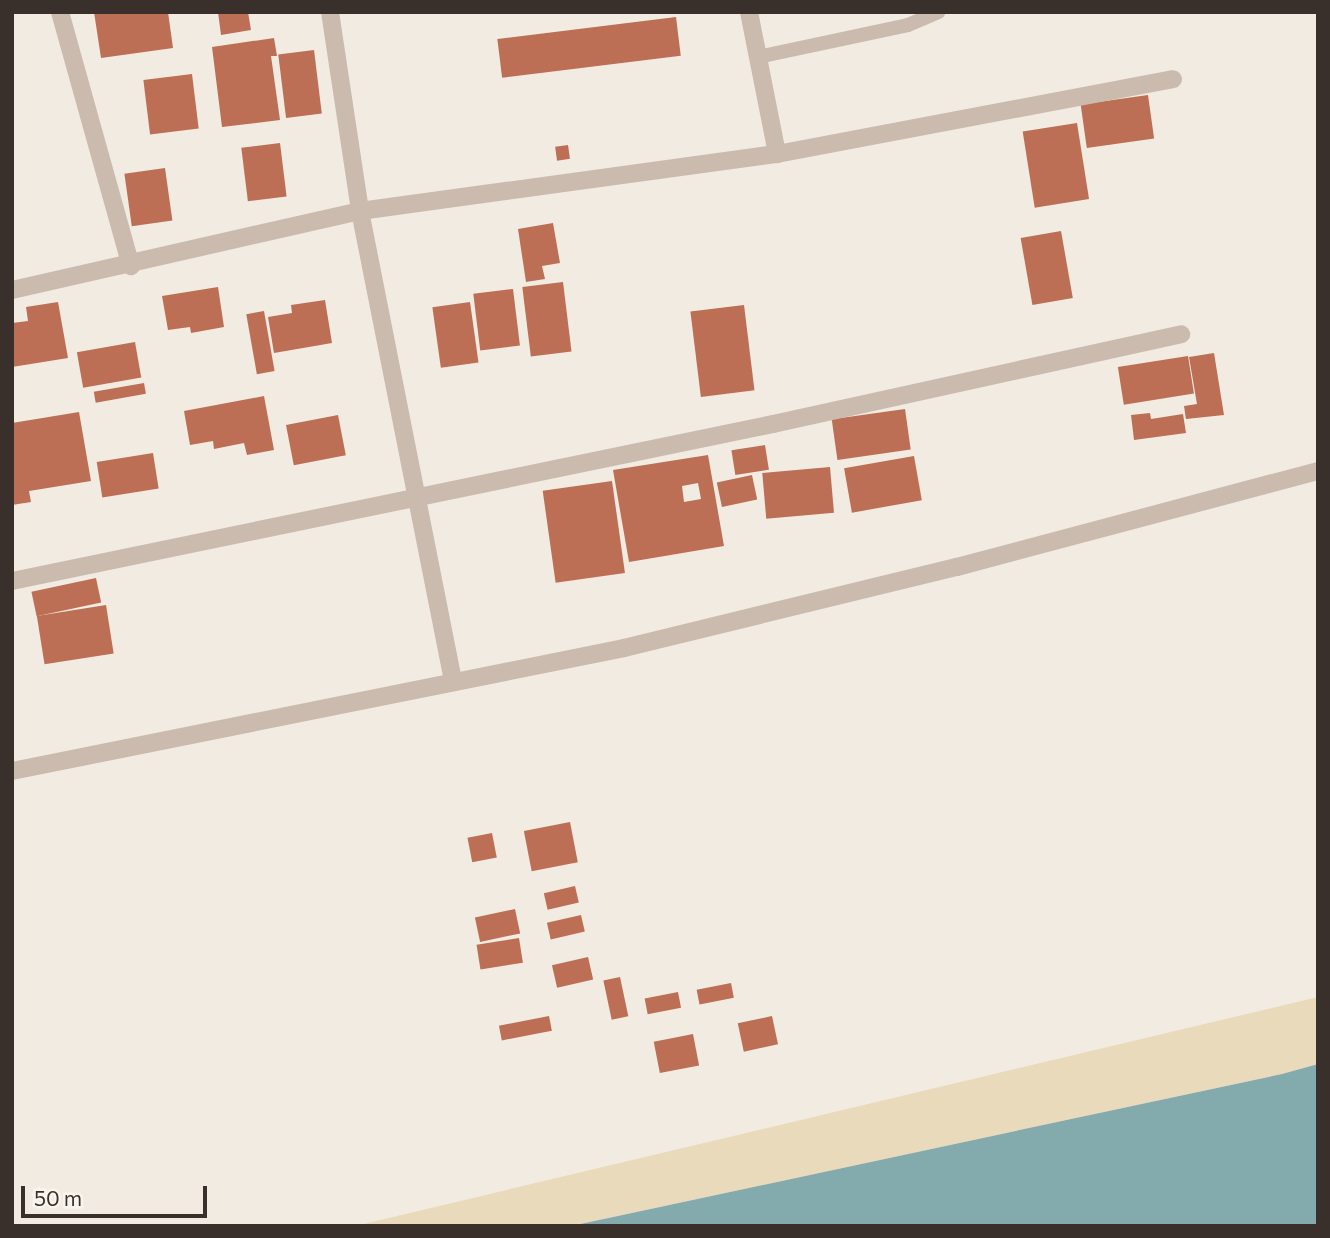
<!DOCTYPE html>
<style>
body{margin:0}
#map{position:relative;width:1330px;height:1238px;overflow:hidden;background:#f2ebe2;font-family:Commissioner,sans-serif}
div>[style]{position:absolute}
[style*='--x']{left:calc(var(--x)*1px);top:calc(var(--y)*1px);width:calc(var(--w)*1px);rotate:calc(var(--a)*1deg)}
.sand>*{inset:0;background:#eadabc}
.water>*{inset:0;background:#83abad}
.building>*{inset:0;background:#bc6f55;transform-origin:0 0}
.service>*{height:14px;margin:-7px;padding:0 7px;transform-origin:7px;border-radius:7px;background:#cabbae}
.minor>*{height:18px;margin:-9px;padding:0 9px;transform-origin:9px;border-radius:9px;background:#cabbae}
span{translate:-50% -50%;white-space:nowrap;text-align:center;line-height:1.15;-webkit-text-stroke:6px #faf4ee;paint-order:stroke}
.frame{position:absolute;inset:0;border:14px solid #39302c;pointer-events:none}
.scale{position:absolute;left:21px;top:1186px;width:186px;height:32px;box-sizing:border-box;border:4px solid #39302c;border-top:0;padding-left:9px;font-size:21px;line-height:24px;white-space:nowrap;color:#39302c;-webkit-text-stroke:5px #faf4ee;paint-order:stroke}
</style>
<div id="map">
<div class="sand">
<div style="clip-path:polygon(1318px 997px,1318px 1064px,1282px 1074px,571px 1226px,355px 1226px)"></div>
</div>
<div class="water">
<div style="clip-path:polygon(1318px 1064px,1318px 1226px,571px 1226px,1282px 1074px)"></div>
</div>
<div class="building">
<div style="clip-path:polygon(94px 12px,168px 12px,173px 48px,101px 58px)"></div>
<div style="clip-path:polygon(218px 12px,248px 12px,251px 30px,221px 35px)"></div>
<div style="left:676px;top:17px;width:39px;height:180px;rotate:83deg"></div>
<div style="clip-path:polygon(274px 38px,277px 56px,271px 56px,280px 120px,222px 127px,212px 47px)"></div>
<div style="left:314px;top:50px;width:64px;height:36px;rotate:83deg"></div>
<div style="left:192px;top:74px;width:55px;height:49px;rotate:83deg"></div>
<div style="left:1148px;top:95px;width:44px;height:68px;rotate:82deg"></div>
<div style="left:1077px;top:123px;width:77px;height:55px;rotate:81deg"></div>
<div style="left:280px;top:143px;width:54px;height:39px;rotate:83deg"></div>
<div style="left:568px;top:145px;width:14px;height:13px;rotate:82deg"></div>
<div style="left:165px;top:168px;width:53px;height:41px;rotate:82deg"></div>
<div style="clip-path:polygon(553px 223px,560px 263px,542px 266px,545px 279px,526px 282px,518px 229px)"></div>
<div style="left:1061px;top:231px;width:68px;height:41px;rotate:80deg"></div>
<div style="left:563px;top:282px;width:70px;height:41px;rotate:83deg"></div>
<div style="clip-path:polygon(218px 287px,224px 327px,191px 333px,190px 327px,168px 330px,162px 296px)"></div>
<div style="left:513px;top:289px;width:57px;height:40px;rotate:83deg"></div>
<div style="clip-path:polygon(325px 300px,332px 343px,274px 353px,268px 317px,292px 313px,291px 305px)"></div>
<div style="clip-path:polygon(58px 302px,68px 358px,12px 367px,12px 323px,28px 321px,26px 307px)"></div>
<div style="left:470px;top:302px;width:61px;height:38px;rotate:82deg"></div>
<div style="left:744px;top:305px;width:86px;height:54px;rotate:83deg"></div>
<div style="left:264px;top:311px;width:61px;height:18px;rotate:80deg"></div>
<div style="left:135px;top:342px;width:36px;height:59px;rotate:80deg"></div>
<div style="clip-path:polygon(1214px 353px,1224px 415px,1186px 419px,1184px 406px,1197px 404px,1189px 357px)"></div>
<div style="left:1188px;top:356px;width:38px;height:71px;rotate:81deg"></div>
<div style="left:144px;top:383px;width:11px;height:51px;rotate:80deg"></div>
<div style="clip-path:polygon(264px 396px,274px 450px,247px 455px,244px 443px,214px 449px,213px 441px,190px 445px,184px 411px)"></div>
<div style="left:905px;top:409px;width:41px;height:74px;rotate:82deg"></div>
<div style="clip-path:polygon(79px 412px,91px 481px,29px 491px,31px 502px,12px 505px,12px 423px)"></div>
<div style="clip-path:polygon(1150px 413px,1151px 419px,1183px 414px,1186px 433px,1134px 440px,1131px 415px)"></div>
<div style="left:338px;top:415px;width:41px;height:53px;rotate:79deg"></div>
<div style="left:765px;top:445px;width:25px;height:34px;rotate:81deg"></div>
<div style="left:153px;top:453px;width:36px;height:57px;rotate:81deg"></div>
<div style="clip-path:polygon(evenodd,708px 455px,724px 546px,629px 562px,613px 470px,708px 455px,698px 483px,701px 499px,684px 502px,682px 486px,698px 483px)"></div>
<div style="left:914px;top:456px;width:45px;height:71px;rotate:80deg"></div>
<div style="left:830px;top:467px;width:46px;height:68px;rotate:85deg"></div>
<div style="left:752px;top:475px;width:25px;height:36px;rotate:78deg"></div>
<div style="left:612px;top:481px;width:93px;height:70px;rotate:82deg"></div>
<div style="left:96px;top:578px;width:25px;height:66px;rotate:78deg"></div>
<div style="left:106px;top:605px;width:49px;height:70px;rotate:81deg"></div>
<div style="left:570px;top:822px;width:41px;height:47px;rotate:79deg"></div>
<div style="left:492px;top:833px;width:25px;height:25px;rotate:79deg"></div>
<div style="left:575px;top:886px;width:17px;height:32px;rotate:77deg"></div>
<div style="left:515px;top:909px;width:25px;height:41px;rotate:78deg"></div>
<div style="left:581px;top:915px;width:17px;height:35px;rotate:77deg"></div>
<div style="left:519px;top:938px;width:25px;height:43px;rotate:81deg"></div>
<div style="left:588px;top:957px;width:23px;height:37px;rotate:77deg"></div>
<div style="left:620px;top:977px;width:40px;height:17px;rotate:78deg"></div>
<div style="left:731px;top:983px;width:15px;height:35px;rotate:79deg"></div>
<div style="left:678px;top:992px;width:16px;height:34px;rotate:79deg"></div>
<div style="left:549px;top:1016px;width:15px;height:51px;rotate:79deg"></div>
<div style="left:772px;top:1016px;width:29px;height:35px;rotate:78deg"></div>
<div style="left:693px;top:1034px;width:32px;height:40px;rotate:79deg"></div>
</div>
<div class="service">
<div style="--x:758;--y:57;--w:153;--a:-12"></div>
<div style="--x:908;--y:25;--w:33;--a:-23"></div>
</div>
<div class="minor">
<div style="--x:60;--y:12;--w:264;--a:74.4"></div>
<div style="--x:330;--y:12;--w:201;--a:81.4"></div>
<div style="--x:360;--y:211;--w:480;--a:78.8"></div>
<div style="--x:749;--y:12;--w:145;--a:78.8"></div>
<div style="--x:12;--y:290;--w:357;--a:-12.8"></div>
<div style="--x:360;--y:211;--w:421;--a:-7.8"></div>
<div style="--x:777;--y:154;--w:403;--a:-10.7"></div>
<div style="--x:12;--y:581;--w:777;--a:-11.66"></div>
<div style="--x:773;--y:424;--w:418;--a:-12.4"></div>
<div style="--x:12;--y:771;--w:624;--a:-11.36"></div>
<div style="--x:624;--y:648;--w:343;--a:-13.7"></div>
<div style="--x:957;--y:567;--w:374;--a:-14.9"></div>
</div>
<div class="frame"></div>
<div class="scale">50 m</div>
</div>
